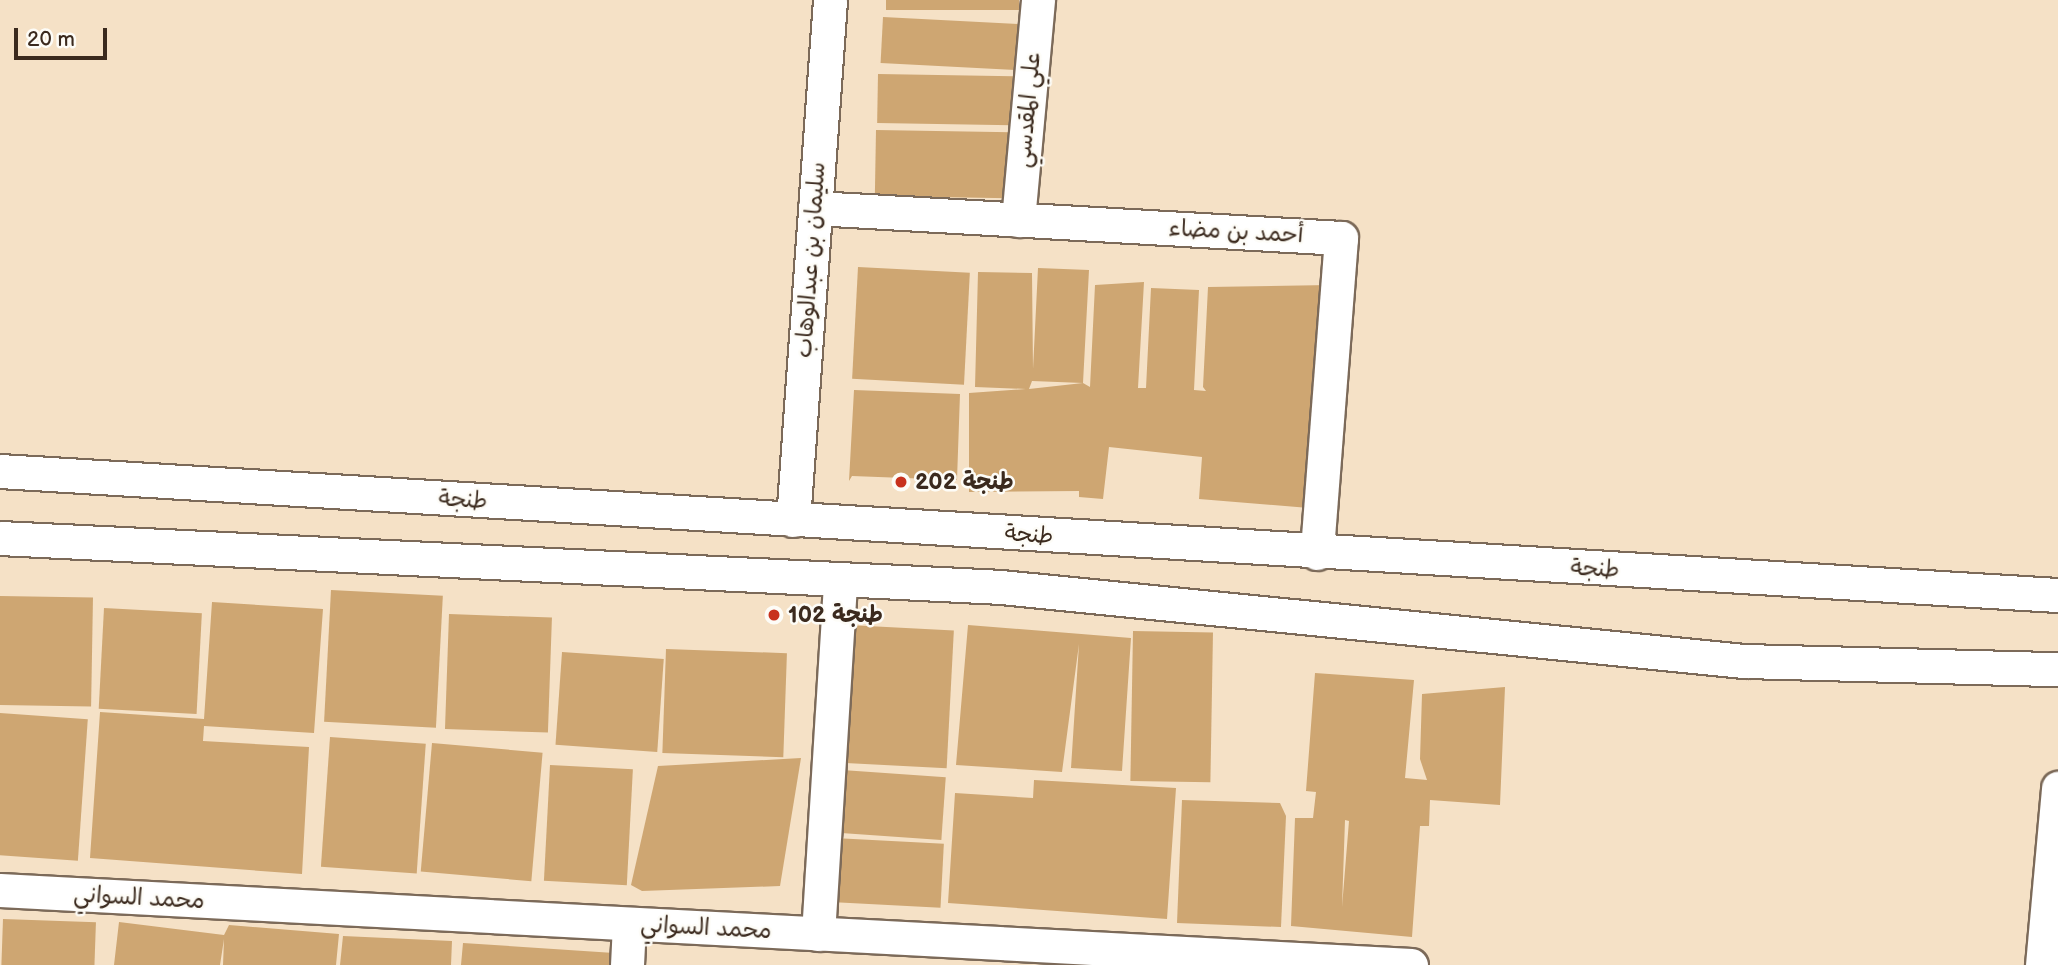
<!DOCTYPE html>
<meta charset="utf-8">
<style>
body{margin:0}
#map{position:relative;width:2058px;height:965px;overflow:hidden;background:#f5e1c6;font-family:"Balsamiq Sans","Playpen Sans Arabic",sans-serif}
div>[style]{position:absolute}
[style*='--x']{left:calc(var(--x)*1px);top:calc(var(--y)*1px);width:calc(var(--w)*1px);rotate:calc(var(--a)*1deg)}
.building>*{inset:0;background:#cea672;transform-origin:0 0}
.roads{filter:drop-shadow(2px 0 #7c6a59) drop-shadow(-2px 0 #7c6a59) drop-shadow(0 2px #7c6a59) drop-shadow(0 -2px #7c6a59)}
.minor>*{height:33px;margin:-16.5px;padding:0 16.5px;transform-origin:16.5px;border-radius:16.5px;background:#fff}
.dots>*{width:19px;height:19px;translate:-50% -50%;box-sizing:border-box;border:4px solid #fdfcf7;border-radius:50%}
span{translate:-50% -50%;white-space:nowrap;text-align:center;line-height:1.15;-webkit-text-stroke:5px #fdfcf7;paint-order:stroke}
.street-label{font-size:23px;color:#3b2a1e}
.poi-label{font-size:23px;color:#3b2a1e;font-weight:700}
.left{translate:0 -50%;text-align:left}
.scale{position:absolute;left:14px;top:28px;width:93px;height:32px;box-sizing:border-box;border:4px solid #3b2a1e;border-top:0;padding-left:9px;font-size:21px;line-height:24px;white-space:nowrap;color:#3b2a1e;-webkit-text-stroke:5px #fdfcf7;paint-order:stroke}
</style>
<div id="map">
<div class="building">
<div style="left:886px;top:0;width:133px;height:10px"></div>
<div style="left:883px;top:17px;width:135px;height:46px;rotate:3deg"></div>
<div style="left:878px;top:74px;width:135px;height:49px;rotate:1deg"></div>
<div style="left:876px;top:130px;width:135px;height:66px;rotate:1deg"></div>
<div style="left:858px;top:267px;width:112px;height:112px;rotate:3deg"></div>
<div style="clip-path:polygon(evenodd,1038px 268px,1089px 270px,1083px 383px,1090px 387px,1095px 285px,1144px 282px,1138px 388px,1146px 388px,1151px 288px,1199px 290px,1194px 390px,1206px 391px,1203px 387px,1208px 287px,1330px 285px,1309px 508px,1199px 499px,1202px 457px,1109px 447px,1103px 499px,1079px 497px,1079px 491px,969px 492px,969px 393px,1026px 389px,975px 387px,978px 272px,1032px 273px,1033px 369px,1038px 268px,1032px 381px,1083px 383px,1029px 389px,1032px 381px)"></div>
<div style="clip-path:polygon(854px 390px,960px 394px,957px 480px,852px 476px,849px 481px)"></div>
<div style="left:331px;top:590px;width:112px;height:132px;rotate:3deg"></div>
<div style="left:0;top:596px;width:93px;height:109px;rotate:1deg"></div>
<div style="clip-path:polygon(212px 602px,323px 609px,314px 733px,204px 726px,203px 741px,309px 747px,302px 874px,90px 858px,100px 712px,204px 719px)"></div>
<div style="left:104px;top:608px;width:98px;height:101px;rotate:3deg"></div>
<div style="left:449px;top:614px;width:103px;height:115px;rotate:2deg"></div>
<div style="left:848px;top:625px;width:106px;height:138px;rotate:3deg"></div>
<div style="clip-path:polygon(968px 625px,1131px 638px,1122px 771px,1071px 768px,1079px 644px,1062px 772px,956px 765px)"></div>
<div style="left:1133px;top:631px;width:80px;height:150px;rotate:1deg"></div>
<div style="left:666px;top:649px;width:121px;height:104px;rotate:2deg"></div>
<div style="left:562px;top:652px;width:102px;height:93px;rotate:4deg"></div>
<div style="clip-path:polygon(evenodd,1315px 673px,1414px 680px,1405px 778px,1427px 780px,1420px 759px,1422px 694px,1505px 687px,1500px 805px,1430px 800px,1429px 826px,1420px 826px,1412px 937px,1291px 926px,1295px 818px,1313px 818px,1316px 792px,1306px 791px,1315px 673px,1345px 820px,1349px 821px,1342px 907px,1345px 820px)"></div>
<div style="left:0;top:713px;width:88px;height:142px;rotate:4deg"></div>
<div style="left:330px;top:737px;width:96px;height:130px;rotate:4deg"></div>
<div style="left:432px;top:743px;width:111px;height:129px;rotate:5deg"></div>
<div style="clip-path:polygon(801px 758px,780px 886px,642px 891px,631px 885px,658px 766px)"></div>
<div style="left:550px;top:765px;width:83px;height:116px;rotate:3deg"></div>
<div style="left:842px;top:770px;width:104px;height:63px;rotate:4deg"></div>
<div style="clip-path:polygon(1034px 780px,1176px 788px,1167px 919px,948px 903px,955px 793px,1033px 798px)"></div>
<div style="clip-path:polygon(1182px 800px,1280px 803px,1286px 816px,1281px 927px,1177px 923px)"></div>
<div style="left:834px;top:838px;width:110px;height:64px;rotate:3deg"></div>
<div style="left:3px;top:919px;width:93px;height:46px;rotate:2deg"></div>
<div style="clip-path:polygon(119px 922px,224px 935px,229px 925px,339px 934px,336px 965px,223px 965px,224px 939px,220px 965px,114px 965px)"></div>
<div style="clip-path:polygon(343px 936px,452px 941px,451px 965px,340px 965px)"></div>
<div style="clip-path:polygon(463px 943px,614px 953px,613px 965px,461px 965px)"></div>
</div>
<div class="roads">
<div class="minor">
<div style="--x:815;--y:208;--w:527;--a:3.26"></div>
<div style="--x:1341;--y:238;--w:316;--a:94.4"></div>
<div style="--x:1018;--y:220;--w:221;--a:-84.8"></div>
<div style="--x:0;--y:471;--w:2062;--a:3.45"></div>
<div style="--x:793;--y:520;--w:521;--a:-85.93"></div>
<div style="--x:0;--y:538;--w:1002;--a:2.8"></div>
<div style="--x:1001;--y:587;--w:747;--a:5.69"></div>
<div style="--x:1744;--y:661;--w:314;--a:1.5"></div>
<div style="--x:0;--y:890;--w:1413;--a:3.04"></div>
<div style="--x:818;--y:934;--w:355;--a:-86.4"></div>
<div style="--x:627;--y:965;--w:41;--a:-87.2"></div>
<div style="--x:2042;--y:965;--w:178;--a:-84.8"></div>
</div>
</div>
<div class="dots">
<div style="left:901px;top:482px;background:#c8321e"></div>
<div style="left:774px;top:615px;background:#c8321e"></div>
</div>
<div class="street-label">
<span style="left:1028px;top:110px;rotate:-85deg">علي المقدسي</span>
<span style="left:1236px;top:232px;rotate:3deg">أحمد بن مضاء</span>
<span style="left:811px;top:260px;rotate:-86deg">سليمان بن عبدالوهاب</span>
<span style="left:463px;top:500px;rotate:4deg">طنجة</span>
<span style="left:1029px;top:535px;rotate:4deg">طنجة</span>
<span style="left:1595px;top:569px;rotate:3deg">طنجة</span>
<span style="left:139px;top:898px;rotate:3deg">محمد السواني</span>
<span style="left:706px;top:928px;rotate:3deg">محمد السواني</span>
</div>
<div class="poi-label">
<span class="left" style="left:915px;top:482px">طنجة 202</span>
<span class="left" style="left:788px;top:615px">طنجة 102</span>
</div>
<div class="scale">20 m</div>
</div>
